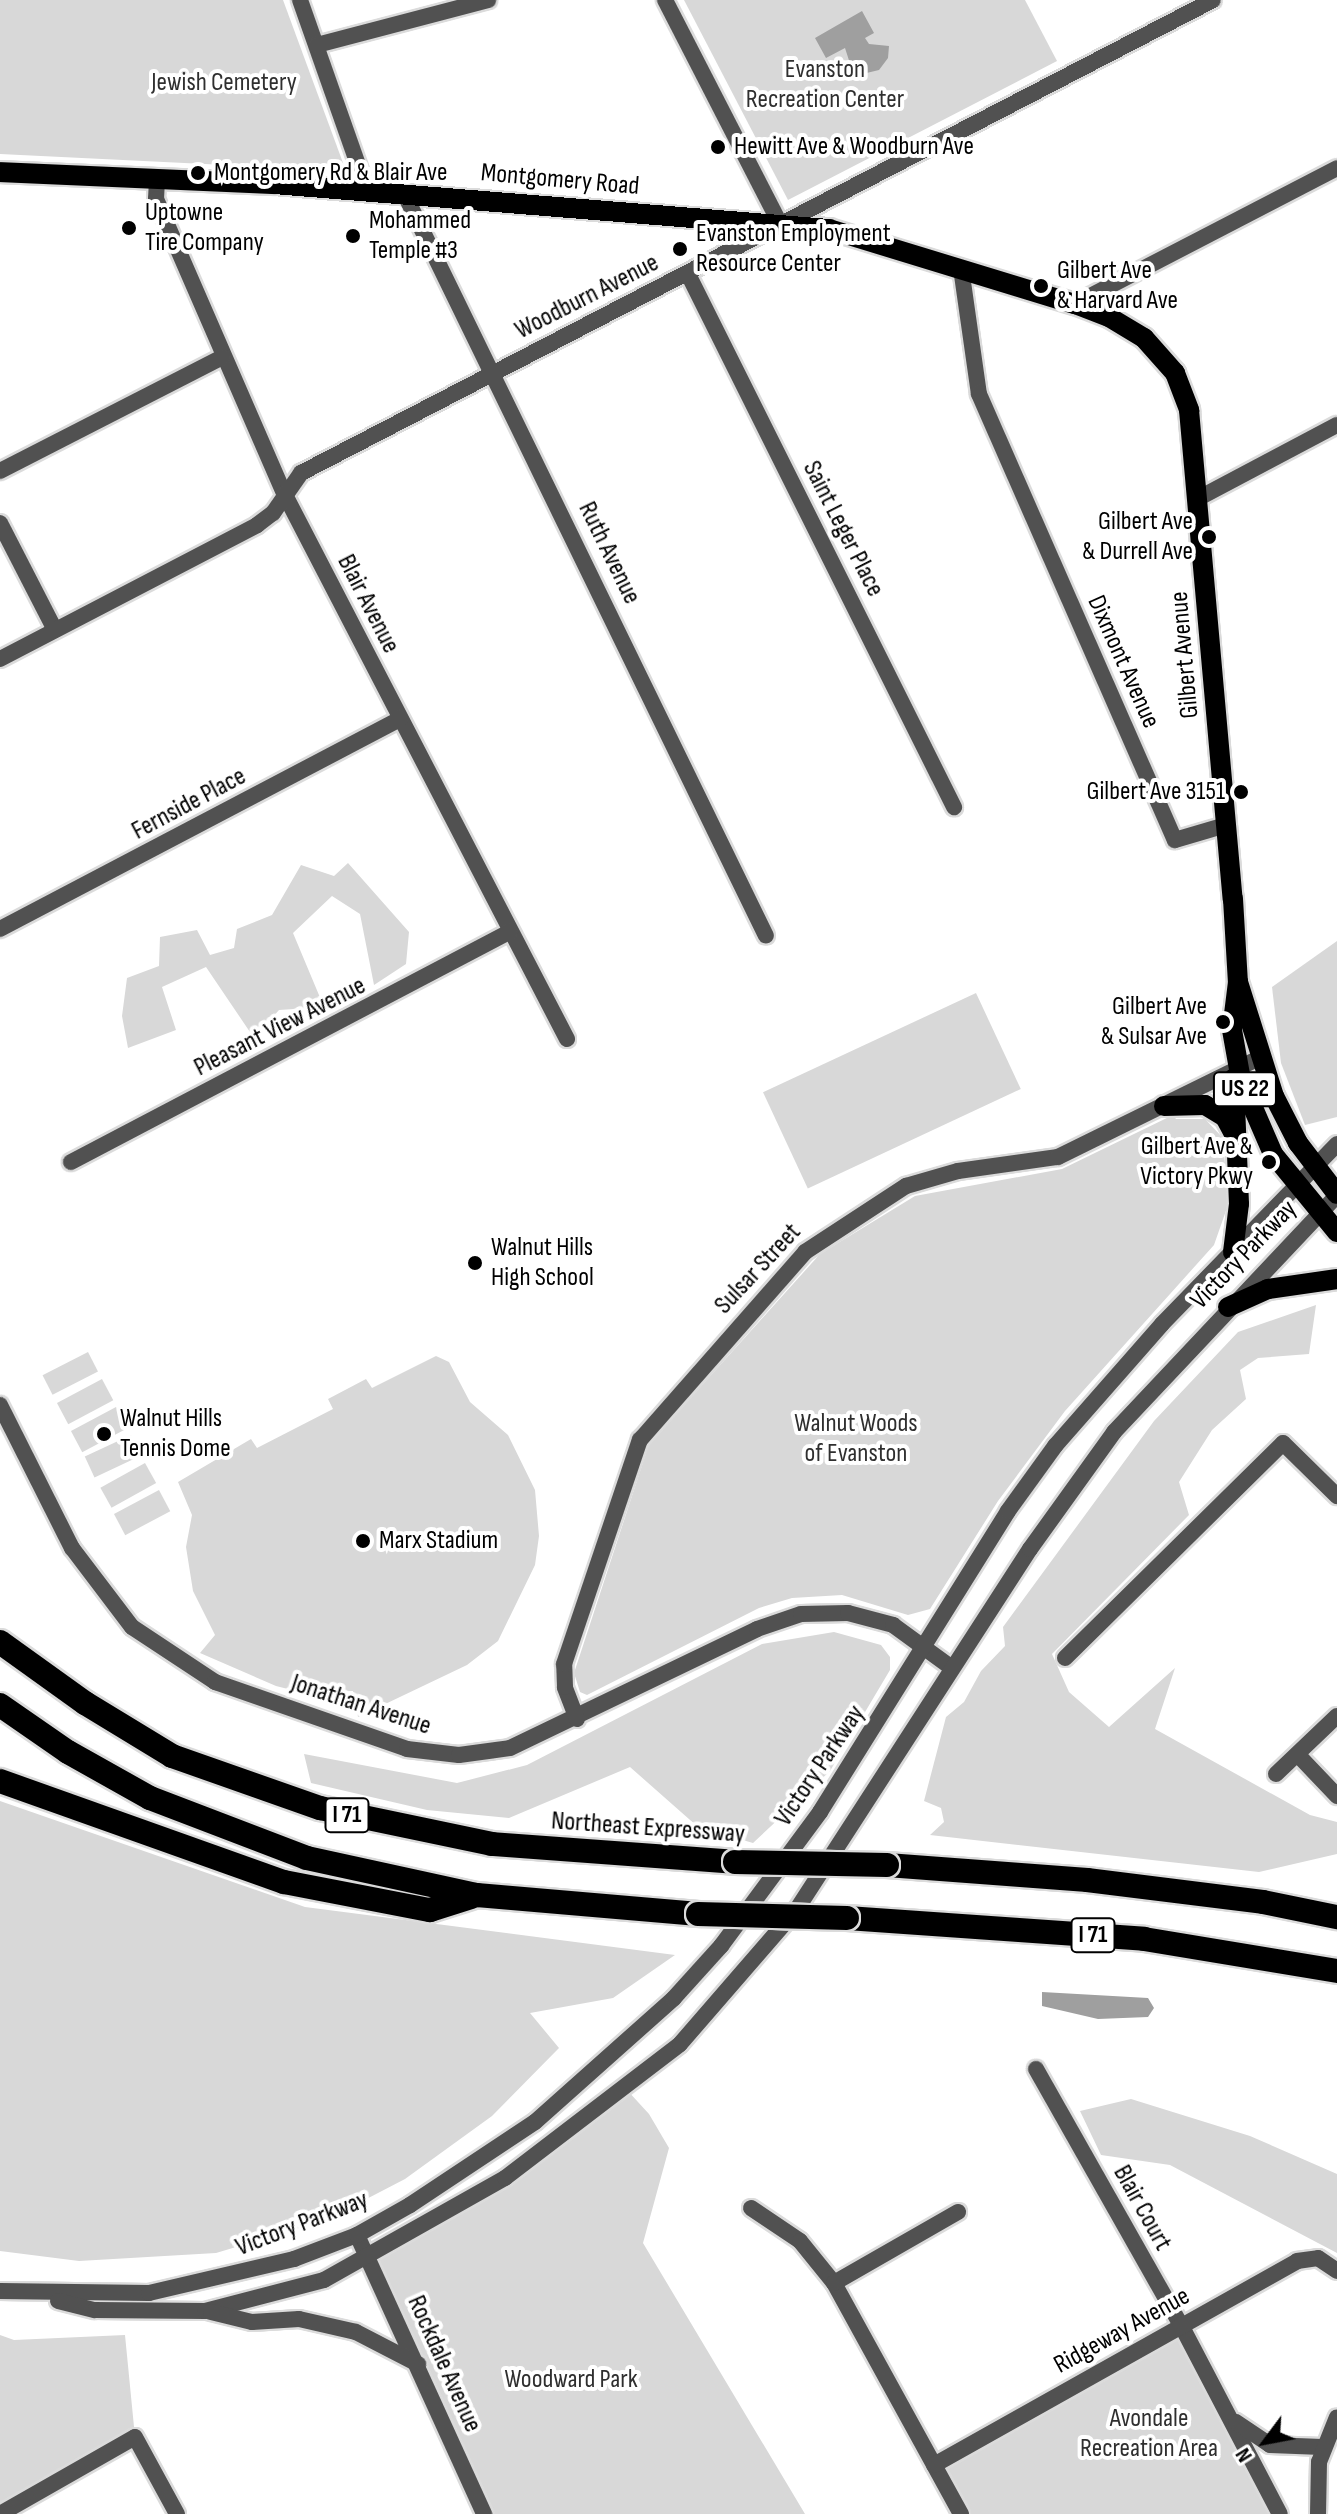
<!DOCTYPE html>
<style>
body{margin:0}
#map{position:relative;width:1337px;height:2514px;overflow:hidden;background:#fff;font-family:"Sofia Sans Condensed",sans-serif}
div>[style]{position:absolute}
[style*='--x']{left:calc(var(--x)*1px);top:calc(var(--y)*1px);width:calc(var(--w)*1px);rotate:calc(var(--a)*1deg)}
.green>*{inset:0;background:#d8d8d8;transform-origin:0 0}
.water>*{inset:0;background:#9f9f9f}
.roads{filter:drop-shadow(2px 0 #dbdbdb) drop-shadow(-2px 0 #dbdbdb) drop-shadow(0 2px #dbdbdb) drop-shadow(0 -2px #dbdbdb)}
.minor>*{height:16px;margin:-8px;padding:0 8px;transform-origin:8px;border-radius:8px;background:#515151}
.tertiary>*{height:16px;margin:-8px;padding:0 8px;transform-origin:8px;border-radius:8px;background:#515151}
.primary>*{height:20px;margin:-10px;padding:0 10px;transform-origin:10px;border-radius:10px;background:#000}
.motorway>*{height:24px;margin:-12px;padding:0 12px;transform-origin:12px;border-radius:12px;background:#000}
.bridges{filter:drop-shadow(2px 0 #dbdbdb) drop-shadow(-2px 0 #dbdbdb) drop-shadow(0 2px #dbdbdb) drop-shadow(0 -2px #dbdbdb)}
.motorway-bridge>*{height:24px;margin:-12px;padding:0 12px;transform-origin:12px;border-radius:12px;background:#000}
.dots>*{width:22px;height:22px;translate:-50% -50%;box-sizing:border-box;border:4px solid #fff;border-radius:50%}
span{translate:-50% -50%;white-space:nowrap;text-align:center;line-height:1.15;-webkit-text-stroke:8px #fff;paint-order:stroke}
.shield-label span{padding:2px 6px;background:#fff;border:2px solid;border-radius:6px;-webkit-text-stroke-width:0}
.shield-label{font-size:24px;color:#000;font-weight:700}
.park-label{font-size:26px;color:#2f2f2f}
.poi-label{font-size:26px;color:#000}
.left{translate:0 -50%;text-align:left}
.right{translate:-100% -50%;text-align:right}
.street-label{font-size:26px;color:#000}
.north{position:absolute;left:1225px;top:2402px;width:80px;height:80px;-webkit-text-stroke:6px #fff;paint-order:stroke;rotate:238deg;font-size:22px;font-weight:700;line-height:32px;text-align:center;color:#000}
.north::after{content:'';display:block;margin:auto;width:28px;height:36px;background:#000;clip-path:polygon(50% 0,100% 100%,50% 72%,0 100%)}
</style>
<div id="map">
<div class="green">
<div style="clip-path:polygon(0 0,283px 0,346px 171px,0 154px)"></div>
<div style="clip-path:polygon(684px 0,1025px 0,1057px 61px,788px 200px)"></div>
<div style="clip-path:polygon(348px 863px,409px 932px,406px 964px,374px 985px,360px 914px,332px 896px,293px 933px,324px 1007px,279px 1010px,254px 1038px,206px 967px,162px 987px,176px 1030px,128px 1048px,122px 1016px,127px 978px,159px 966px,160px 937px,197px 930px,210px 955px,234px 948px,237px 929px,272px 915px,301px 865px,334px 876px)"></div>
<div style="clip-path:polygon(1337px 941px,1337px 1117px,1305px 1125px,1281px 1063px,1272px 987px)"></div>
<div style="left:976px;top:993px;width:106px;height:235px;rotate:65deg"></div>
<div style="clip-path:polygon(1173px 1115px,1176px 1119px,1205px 1119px,1223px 1138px,1228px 1205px,1214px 1245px,1065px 1411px,998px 1501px,930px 1609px,908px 1615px,842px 1595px,792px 1598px,759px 1608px,587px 1695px,580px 1692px,574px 1673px,649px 1444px,820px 1254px,915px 1196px,1062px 1169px)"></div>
<div style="clip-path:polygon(1316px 1305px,1309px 1354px,1258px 1358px,1240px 1370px,1246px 1399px,1212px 1430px,1179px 1482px,1189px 1515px,1052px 1654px,1069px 1692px,1109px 1727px,1175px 1668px,1155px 1729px,1310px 1815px,1337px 1822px,1337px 1854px,1259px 1872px,930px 1835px,944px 1822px,941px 1808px,924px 1801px,946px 1717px,964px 1702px,981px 1671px,1005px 1646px,1003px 1627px,1154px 1421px,1238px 1332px)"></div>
<div style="left:88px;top:1352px;width:22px;height:51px;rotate:63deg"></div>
<div style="clip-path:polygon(436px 1356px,449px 1362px,470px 1402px,508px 1435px,535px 1490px,539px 1536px,535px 1565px,498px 1641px,467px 1665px,358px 1717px,353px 1691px,300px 1692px,276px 1686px,200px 1653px,215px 1635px,193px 1591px,186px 1547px,192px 1515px,178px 1482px,251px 1439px,257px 1448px,333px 1409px,328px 1399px,366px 1379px,372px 1388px)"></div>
<div style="left:102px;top:1379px;width:24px;height:51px;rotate:62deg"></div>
<div style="left:116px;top:1407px;width:24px;height:51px;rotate:62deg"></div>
<div style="left:131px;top:1435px;width:23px;height:51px;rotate:65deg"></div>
<div style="left:145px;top:1463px;width:23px;height:51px;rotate:61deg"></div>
<div style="left:159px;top:1490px;width:24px;height:51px;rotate:62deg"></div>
<div style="clip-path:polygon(834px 1632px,881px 1645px,890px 1657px,890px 1670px,830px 1771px,753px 1843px,698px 1827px,630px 1767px,509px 1818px,427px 1810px,311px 1783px,304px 1754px,457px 1783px,527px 1765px,762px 1644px)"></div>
<div style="clip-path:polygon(0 1801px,305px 1907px,675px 1955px,613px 1998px,530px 2013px,559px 2048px,492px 2116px,405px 2179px,326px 2220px,216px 2253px,79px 2261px,0 2251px)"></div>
<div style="clip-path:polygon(627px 2090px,649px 2114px,669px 2148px,643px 2243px,805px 2514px,484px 2514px,370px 2258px)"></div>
<div style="clip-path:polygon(1131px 2099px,1250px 2136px,1337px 2174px,1337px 2253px,1170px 2165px,1101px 2155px,1080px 2111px)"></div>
<div style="clip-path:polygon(1181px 2325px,1280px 2514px,961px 2514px,934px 2465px)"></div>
<div style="clip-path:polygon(0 2335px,14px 2340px,125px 2335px,135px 2437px,0 2513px)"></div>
</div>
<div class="water">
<div style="clip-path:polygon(862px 11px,874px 33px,865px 38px,869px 44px,889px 46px,888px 58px,879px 70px,854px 76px,845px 48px,826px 58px,815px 38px)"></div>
<div style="clip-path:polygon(1042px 1992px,1148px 1998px,1154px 2008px,1148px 2017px,1098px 2019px,1042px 2006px)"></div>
</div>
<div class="roads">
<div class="minor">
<div style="--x:300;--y:0;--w:201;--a:70.6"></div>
<div style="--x:665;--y:0;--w:252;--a:62.8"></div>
<div style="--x:317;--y:45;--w:177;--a:-14.7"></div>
<div style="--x:157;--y:180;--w:19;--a:93"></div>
<div style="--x:156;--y:199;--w:321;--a:66.5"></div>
<div style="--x:284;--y:493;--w:615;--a:62.6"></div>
<div style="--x:404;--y:193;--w:826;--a:64.02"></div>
<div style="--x:961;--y:268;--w:127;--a:81.9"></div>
<div style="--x:979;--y:394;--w:487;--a:66.3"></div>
<div style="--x:1175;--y:840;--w:53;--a:-16.4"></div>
<div style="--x:688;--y:274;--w:596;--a:63.48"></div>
<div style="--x:1075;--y:304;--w:295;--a:-27.4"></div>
<div style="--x:0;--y:471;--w:250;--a:-27.1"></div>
<div style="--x:1197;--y:499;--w:158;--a:-27.9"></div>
<div style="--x:0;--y:523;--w:120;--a:62.8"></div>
<div style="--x:0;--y:929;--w:452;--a:-27.7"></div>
<div style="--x:71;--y:1162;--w:496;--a:-27.7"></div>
<div style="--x:0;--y:1405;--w:160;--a:63.3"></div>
<div style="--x:72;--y:1548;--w:99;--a:52.8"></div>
<div style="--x:132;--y:1627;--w:100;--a:33.5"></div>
<div style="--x:215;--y:1682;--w:203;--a:19.2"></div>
<div style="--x:407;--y:1749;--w:52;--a:6.6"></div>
<div style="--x:459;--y:1755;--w:51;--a:-7.8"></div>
<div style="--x:510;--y:1748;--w:274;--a:-25.7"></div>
<div style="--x:757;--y:1629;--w:46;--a:-18.8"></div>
<div style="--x:801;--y:1614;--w:47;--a:-1.2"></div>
<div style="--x:848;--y:1613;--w:47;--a:14.9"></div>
<div style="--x:893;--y:1625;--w:73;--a:36.1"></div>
<div style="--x:1065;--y:1658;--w:306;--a:-44.6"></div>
<div style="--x:1283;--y:1443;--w:76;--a:44.5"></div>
<div style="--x:577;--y:1719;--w:34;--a:-111"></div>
<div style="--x:565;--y:1687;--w:23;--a:-92"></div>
<div style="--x:564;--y:1664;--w:237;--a:-71.3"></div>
<div style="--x:640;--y:1440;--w:250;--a:-48.7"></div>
<div style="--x:805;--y:1252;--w:121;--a:-33.2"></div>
<div style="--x:906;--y:1186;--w:54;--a:-16.1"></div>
<div style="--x:958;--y:1171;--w:101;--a:-8"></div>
<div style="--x:1058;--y:1157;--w:226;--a:-26.2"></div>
<div style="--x:1298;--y:1755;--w:57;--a:46.4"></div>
<div style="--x:1276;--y:1774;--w:84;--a:-43.6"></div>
<div style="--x:1036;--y:2069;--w:294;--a:60.5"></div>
<div style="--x:1181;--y:2325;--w:213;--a:62.4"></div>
<div style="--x:751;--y:2208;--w:59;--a:34"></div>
<div style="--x:800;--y:2241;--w:54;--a:51"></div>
<div style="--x:834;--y:2283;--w:264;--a:61.2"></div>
<div style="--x:834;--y:2283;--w:143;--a:-29.8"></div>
<div style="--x:1236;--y:2422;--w:41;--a:34.1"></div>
<div style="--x:1270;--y:2445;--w:52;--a:2.2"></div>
<div style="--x:934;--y:2465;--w:416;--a:-29.3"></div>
<div style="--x:1297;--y:2261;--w:21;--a:-8"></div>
<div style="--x:1318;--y:2258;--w:23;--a:34"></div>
<div style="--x:0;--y:2514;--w:155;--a:-29.7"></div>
<div style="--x:135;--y:2437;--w:88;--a:61.4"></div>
<div style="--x:1318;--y:2514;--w:52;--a:-88.9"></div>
<div style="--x:1319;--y:2462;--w:48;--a:-68.2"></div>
</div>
<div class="tertiary">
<div style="--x:0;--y:659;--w:290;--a:-27.5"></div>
<div style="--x:257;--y:525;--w:20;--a:-37"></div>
<div style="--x:273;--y:513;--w:49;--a:-55"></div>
<div style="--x:301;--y:473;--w:1027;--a:-27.41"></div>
<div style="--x:357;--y:2235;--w:307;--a:65.5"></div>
<div style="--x:0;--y:2291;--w:149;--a:0.8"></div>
<div style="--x:149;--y:2293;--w:149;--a:-13.2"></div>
<div style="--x:294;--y:2259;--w:67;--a:-20.9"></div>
<div style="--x:357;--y:2235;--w:61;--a:-29.5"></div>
<div style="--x:410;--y:2205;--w:150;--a:-33.6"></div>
<div style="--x:535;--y:2122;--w:186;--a:-41.7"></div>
<div style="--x:674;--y:1998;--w:70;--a:-47.9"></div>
<div style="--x:721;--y:1946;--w:167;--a:-53.5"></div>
<div style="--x:820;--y:1812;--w:355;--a:-58"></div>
<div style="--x:1008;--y:1511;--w:80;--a:-54.1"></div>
<div style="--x:1055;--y:1446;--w:162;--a:-48.7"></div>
<div style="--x:1162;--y:1324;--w:251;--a:-45.8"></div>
<div style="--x:58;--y:2301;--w:38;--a:14"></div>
<div style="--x:95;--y:2310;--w:110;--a:0.5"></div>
<div style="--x:205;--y:2311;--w:123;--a:-14.6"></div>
<div style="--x:324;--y:2280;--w:208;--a:-29.4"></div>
<div style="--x:505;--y:2178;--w:220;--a:-37.4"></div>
<div style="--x:680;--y:2044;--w:179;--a:-49.1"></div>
<div style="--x:797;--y:1909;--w:429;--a:-57.1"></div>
<div style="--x:1030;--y:1549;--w:144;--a:-54.3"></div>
<div style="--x:1114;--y:1432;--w:325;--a:-46.7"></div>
<div style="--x:211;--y:2312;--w:42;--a:13.7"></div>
<div style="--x:252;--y:2322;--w:47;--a:-3.7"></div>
<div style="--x:299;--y:2319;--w:58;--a:12.8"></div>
<div style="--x:356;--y:2332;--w:70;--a:27.3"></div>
</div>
<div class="primary">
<div style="--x:0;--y:172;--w:274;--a:2.5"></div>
<div style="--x:274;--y:184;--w:557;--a:4.64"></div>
<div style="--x:829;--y:229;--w:257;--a:17"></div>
<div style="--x:1075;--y:304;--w:36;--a:21"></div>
<div style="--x:1109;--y:317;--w:41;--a:31"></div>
<div style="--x:1144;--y:338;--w:47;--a:48.5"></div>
<div style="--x:1175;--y:373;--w:40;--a:69"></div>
<div style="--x:1189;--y:410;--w:491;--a:84.9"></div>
<div style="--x:1233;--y:899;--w:83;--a:86.6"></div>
<div style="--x:1238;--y:982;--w:48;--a:97.1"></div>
<div style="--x:1232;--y:1030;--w:51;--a:79.8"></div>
<div style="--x:1241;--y:1080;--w:81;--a:66.6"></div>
<div style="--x:1273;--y:1154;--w:101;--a:50.6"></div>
<div style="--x:1238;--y:982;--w:120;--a:72.5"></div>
<div style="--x:1274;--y:1096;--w:53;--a:62.9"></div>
<div style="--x:1298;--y:1143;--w:64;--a:52.6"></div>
<div style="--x:1164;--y:1106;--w:41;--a:-1.4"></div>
<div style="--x:1205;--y:1105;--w:23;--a:31"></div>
<div style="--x:1225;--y:1117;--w:21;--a:62"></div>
<div style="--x:1233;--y:1252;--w:48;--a:-82.9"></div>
<div style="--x:1239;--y:1204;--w:126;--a:-92.3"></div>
<div style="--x:1228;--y:1307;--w:44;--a:-24.2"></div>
<div style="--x:1268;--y:1289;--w:70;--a:-8.2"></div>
</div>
<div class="motorway">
<div style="--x:0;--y:1642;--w:105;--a:35.7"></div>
<div style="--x:85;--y:1703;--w:102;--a:31.3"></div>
<div style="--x:172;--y:1756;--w:157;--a:19.4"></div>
<div style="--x:320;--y:1808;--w:176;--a:11.8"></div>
<div style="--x:492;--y:1844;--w:244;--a:4.2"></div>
<div style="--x:0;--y:1705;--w:83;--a:34.7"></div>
<div style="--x:68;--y:1752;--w:94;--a:29.3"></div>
<div style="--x:150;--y:1798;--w:168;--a:20.9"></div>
<div style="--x:307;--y:1858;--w:174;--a:12.3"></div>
<div style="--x:477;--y:1895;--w:222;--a:4.9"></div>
<div style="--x:0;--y:1781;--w:301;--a:19.6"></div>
<div style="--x:284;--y:1882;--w:149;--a:10.9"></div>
<div style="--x:430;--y:1910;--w:43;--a:-17.6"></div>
<div style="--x:887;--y:1865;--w:201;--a:4.3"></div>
<div style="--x:1087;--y:1880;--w:177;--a:7.1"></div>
<div style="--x:1263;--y:1902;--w:76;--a:11.5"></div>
<div style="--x:847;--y:1918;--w:298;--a:4"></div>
<div style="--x:1144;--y:1939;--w:196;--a:9.4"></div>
</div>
</div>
<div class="bridges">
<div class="motorway-bridge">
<div style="--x:735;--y:1862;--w:152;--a:1.1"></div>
<div style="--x:698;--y:1914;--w:149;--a:1.5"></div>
</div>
</div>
<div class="dots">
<div style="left:718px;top:147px;background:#000"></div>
<div style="left:198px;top:173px;background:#000"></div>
<div style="left:129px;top:228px;background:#000"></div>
<div style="left:353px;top:236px;background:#000"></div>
<div style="left:680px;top:249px;background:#000"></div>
<div style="left:1041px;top:286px;background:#000"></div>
<div style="left:1209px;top:537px;background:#000"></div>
<div style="left:1241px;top:792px;background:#000"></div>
<div style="left:1223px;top:1022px;background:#000"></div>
<div style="left:1269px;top:1162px;background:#000"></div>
<div style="left:475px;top:1263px;background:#000"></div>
<div style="left:104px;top:1434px;background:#000"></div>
<div style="left:363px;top:1541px;background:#000"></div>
</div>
<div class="shield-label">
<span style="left:1245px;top:1089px">US 22</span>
<span style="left:347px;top:1815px">I 71</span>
<span style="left:1093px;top:1935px">I 71</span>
</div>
<div class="park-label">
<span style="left:825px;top:85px">Evanston<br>Recreation Center</span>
<span style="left:224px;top:83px">Jewish Cemetery</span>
<span style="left:856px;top:1439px">Walnut Woods<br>of Evanston</span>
<span style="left:571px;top:2380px">Woodward Park</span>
<span style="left:1149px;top:2434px">Avondale<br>Recreation Area</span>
</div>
<div class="poi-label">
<span class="left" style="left:734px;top:147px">Hewitt Ave &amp; Woodburn Ave</span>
<span class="left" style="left:214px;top:173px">Montgomery Rd &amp; Blair Ave</span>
<span class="left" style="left:145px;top:228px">Uptowne<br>Tire Company</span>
<span class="left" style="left:369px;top:236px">Mohammed<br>Temple #3</span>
<span class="left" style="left:696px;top:249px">Evanston Employment<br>Resource Center</span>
<span class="left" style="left:1057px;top:286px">Gilbert Ave<br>&amp; Harvard Ave</span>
<span class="right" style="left:1193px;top:537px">Gilbert Ave<br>&amp; Durrell Ave</span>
<span class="right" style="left:1225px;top:792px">Gilbert Ave 3151</span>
<span class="right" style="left:1207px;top:1022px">Gilbert Ave<br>&amp; Sulsar Ave</span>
<span class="right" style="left:1253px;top:1162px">Gilbert Ave &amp;<br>Victory Pkwy</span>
<span class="left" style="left:491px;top:1263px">Walnut Hills<br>High School</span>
<span class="left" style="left:120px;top:1434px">Walnut Hills<br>Tennis Dome</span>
<span class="left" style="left:379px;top:1541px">Marx Stadium</span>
</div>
<div class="street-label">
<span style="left:560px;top:180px;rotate:5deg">Montgomery Road</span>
<span style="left:587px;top:297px;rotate:-27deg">Woodburn Avenue</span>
<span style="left:843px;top:529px;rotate:63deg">Saint Leger Place</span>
<span style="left:609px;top:553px;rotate:64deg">Ruth Avenue</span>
<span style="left:368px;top:604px;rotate:63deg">Blair Avenue</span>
<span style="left:1185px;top:655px;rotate:-95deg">Gilbert Avenue</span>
<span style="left:1123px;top:662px;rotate:66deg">Dixmont Avenue</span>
<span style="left:189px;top:804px;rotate:-28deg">Fernside Place</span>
<span style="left:280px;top:1027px;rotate:-27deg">Pleasant View Avenue</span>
<span style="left:1244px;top:1255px;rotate:-46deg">Victory Parkway</span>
<span style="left:758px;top:1269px;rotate:-47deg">Sulsar Street</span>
<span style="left:361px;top:1705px;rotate:18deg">Jonathan Avenue</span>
<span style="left:820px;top:1766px;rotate:-56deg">Victory Parkway</span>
<span style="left:648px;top:1828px;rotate:4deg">Northeast Expressway</span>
<span style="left:1142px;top:2208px;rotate:61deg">Blair Court</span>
<span style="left:302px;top:2224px;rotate:-21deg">Victory Parkway</span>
<span style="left:1122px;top:2331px;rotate:-29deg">Ridgeway Avenue</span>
<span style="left:444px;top:2364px;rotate:66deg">Rockdale Avenue</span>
</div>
<div class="north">N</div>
</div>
